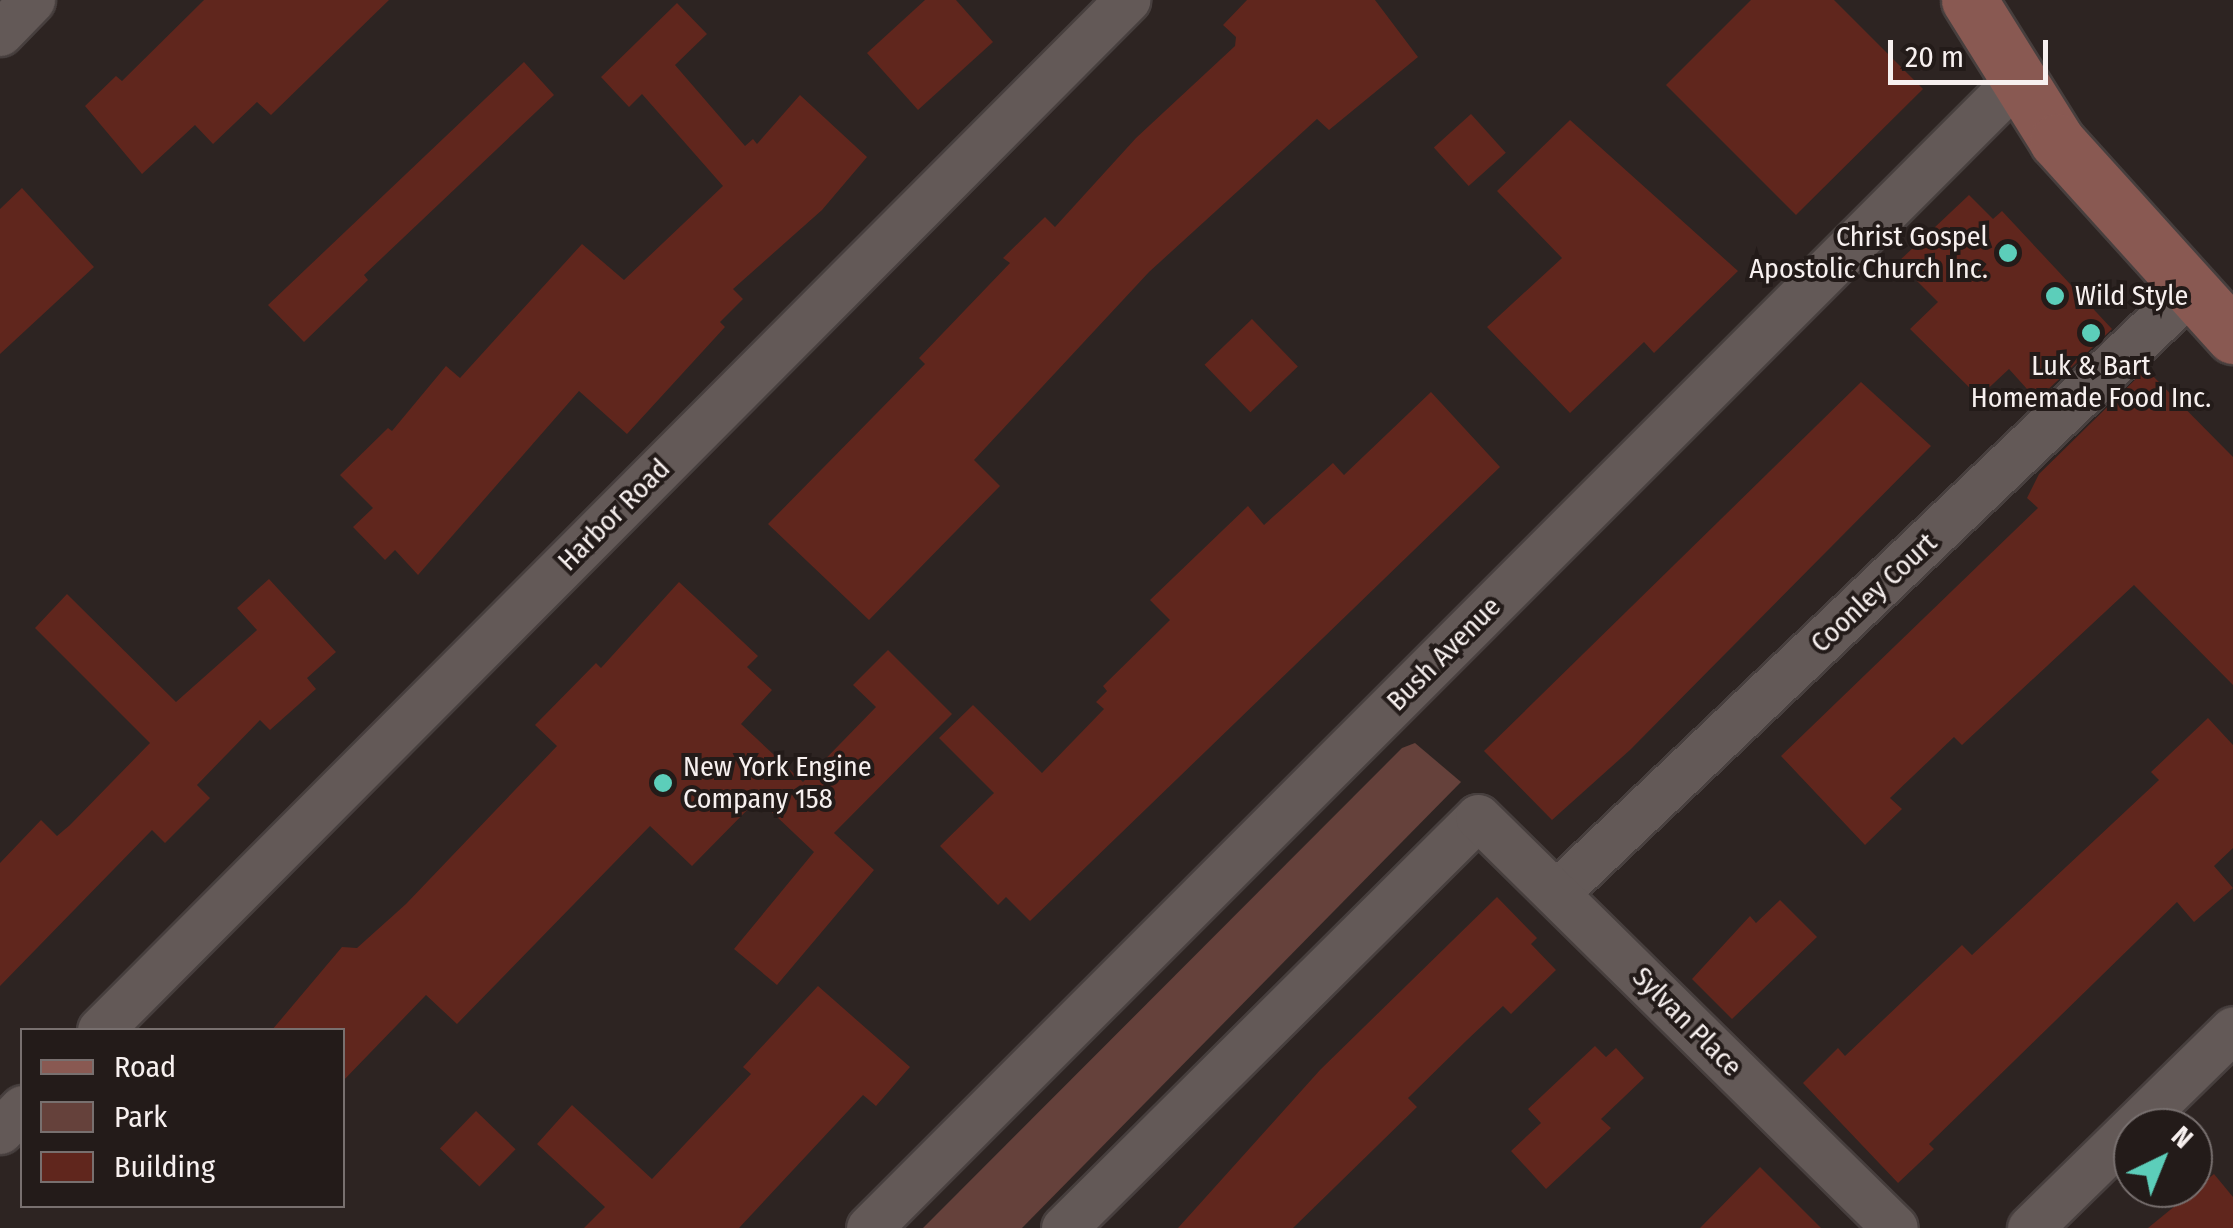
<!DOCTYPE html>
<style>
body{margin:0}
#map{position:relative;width:2233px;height:1228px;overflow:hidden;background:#2d2422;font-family:"Fira Sans Condensed",sans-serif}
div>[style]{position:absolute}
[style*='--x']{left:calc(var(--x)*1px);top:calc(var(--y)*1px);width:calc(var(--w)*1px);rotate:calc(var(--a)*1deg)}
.green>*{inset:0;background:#65413b}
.building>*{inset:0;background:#60261d;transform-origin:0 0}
.roads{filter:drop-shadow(2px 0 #473f3e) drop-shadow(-2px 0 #473f3e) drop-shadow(0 2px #473f3e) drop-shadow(0 -2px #473f3e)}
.street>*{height:45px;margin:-22.5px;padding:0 22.5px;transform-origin:22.5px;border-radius:22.5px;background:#635957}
.secondary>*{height:55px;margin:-27.5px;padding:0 27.5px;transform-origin:27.5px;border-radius:27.5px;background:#895952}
.dots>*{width:28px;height:28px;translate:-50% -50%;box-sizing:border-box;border:5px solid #231b19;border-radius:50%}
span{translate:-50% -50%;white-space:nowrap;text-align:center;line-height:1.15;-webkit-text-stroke:8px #231b19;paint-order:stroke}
.poi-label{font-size:28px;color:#f7f0ef}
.right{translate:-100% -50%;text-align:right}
.left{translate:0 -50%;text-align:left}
.street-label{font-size:28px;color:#f7f0ef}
.legend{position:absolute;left:20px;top:1028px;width:325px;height:180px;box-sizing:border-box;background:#231b19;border:2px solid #78706f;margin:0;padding:12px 18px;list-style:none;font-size:30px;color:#f7f0ef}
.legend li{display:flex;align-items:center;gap:20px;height:50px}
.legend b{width:50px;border:2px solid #78706f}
.north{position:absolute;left:2113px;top:1108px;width:100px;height:100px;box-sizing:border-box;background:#231b19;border:2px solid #78706f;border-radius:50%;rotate:43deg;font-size:28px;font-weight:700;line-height:40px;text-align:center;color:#f7f0ef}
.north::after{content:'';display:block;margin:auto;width:35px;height:45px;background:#5cceba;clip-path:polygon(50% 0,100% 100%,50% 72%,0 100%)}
.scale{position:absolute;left:1888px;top:40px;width:160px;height:45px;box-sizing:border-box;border:5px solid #f7f0ef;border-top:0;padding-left:12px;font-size:30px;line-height:35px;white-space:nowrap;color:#f7f0ef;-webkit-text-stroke:8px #231b19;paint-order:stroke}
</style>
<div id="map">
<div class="green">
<div style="clip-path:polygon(1415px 743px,1461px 782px,1022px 1228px,923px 1228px,1402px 748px)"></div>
</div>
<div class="building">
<div style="clip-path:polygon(204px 0,389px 0,271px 115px,257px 102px,213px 144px,195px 125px,142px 174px,85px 106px,116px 76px,122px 81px)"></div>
<div style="clip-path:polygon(925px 0,956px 0,993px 42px,918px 110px,867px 53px)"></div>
<div style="clip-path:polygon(1247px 0,1375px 0,1418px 57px,1329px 130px,1317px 119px,1149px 272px,974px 460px,1000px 486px,869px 620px,768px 524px,925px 364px,919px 358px,1010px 263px,1003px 258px,1045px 217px,1055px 227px,1136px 138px,1235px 46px,1236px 37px,1223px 25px)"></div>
<div style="clip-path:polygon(1751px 0,1834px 0,1923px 89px,1796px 215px,1666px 85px)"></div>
<div style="clip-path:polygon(677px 3px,707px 34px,675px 65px,745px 146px,753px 139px,757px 144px,800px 95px,867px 157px,822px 210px,733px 289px,743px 299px,720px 322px,725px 327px,627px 434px,579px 391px,418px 575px,395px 550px,385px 560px,353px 527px,373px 508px,340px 475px,388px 428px,392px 431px,446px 366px,460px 378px,582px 244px,624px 280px,723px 186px,642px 94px,629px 107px,601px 77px)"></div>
<div style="clip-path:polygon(524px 62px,554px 95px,364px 275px,368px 280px,304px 342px,268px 305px)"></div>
<div style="left:1471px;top:114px;width:52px;height:50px;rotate:48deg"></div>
<div style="clip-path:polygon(1570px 120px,1738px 271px,1654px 353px,1644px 342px,1570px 413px,1487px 327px,1562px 258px,1497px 191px)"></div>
<div style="clip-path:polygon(22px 188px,94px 267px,0 354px,0 209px)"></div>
<div style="clip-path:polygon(1969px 195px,1993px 219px,2002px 211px,2112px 329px,2037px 400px,2009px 369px,1979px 397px,1910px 329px,1938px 302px,1898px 262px)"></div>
<div style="left:1252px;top:319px;width:66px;height:66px;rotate:46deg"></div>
<div style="clip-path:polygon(2146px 369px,2233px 457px,2233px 685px,2134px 585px,1962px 745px,1954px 737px,1890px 798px,1902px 809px,1865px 845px,1781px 756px,2038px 508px,2027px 498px,2039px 474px)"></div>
<div style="clip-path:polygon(1861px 382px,1931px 446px,1630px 750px,1552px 820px,1484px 751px)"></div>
<div style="clip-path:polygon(1431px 392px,1500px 467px,1030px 921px,1006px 897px,998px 905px,940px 846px,994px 793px,939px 738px,973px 705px,1042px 773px,1104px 709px,1096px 702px,1107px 691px,1103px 686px,1170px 620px,1150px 600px,1248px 506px,1264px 525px,1333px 463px,1344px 475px)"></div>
<div style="clip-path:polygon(269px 579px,336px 652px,307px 678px,316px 689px,270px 730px,260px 720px,197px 785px,210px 798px,165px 843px,152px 830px,0 986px,0 863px,41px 820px,57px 836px,70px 825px,150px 743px,35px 628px,67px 594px,176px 702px,257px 630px,237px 608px)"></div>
<div style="clip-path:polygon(679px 582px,758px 656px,747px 667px,772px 690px,741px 724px,803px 782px,876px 707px,853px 685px,888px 650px,952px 714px,834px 833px,874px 870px,777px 985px,734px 949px,814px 852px,758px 799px,692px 866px,650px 826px,457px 1024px,426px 995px,342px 1082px,342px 1030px,272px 1030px,342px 947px,357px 948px,406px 904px,557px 746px,535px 725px,596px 663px,601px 668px)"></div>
<div style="clip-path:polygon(2208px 718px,2233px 745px,2233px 848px,2214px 866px,2233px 888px,2194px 922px,2177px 902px,1929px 1144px,1934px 1149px,1898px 1183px,1803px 1083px,1838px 1048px,1845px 1056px,1962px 945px,1972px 955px,2159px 780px,2151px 772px)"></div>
<div style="clip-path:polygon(1497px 897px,1537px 938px,1531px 944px,1556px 970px,1511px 1014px,1503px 1006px,1466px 1041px,1408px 1098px,1417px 1107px,1293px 1228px,1178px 1228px,1320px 1070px)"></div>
<div style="clip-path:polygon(1780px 900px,1817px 937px,1732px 1019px,1692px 979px,1750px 916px,1756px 923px)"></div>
<div style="clip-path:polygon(818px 986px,910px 1067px,876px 1106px,863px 1095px,739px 1228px,584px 1228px,605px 1207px,537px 1144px,572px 1105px,652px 1179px,751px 1074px,743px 1067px)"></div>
<div style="clip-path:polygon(1595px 1046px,1606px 1057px,1616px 1048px,1644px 1078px,1601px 1119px,1611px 1128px,1546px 1189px,1511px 1151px,1541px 1123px,1528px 1109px)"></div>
<div style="left:476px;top:1111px;width:55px;height:52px;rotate:44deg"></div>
<div style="clip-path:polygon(1760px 1167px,1821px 1228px,1700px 1228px)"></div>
<div style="clip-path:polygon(2214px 1174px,2233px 1197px,2233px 1228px,2148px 1228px)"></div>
</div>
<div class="roads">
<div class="street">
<div style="--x:0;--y:33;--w:46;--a:-45.9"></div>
<div style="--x:1556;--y:893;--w:874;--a:-43.52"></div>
<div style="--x:100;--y:1030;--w:1455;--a:-45.08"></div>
<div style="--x:0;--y:1131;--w:32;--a:-46"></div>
<div style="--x:869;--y:1228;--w:1624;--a:-45"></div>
<div style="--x:1064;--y:1228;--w:583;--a:-44.79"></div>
<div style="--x:1478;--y:817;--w:585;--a:44.58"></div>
<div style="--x:2030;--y:1228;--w:284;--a:-44.4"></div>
</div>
<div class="secondary">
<div style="--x:1969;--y:0;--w:166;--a:58"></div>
<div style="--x:2057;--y:141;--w:263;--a:47.9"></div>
</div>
</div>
<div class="dots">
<div style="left:2008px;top:253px;background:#5cceba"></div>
<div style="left:2055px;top:296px;background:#5cceba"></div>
<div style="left:2091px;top:333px;background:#5cceba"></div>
<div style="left:663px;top:783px;background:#5cceba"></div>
</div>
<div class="poi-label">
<span class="right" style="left:1988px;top:253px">Christ Gospel<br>Apostolic Church Inc.</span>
<span class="left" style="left:2075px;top:296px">Wild Style</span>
<span style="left:2091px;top:382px">Luk &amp; Bart<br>Homemade Food Inc.</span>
<span class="left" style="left:683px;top:783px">New York Engine<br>Company 158</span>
</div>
<div class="street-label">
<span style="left:614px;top:515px;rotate:-45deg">Harbor Road</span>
<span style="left:1874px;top:593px;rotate:-43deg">Coonley Court</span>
<span style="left:1444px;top:654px;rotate:-45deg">Bush Avenue</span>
<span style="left:1687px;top:1022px;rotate:45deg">Sylvan Place</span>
</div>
<ul class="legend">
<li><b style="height:12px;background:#895952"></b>Road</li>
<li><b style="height:28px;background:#65413b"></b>Park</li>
<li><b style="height:28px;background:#60261d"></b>Building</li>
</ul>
<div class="north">N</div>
<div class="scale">20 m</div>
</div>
